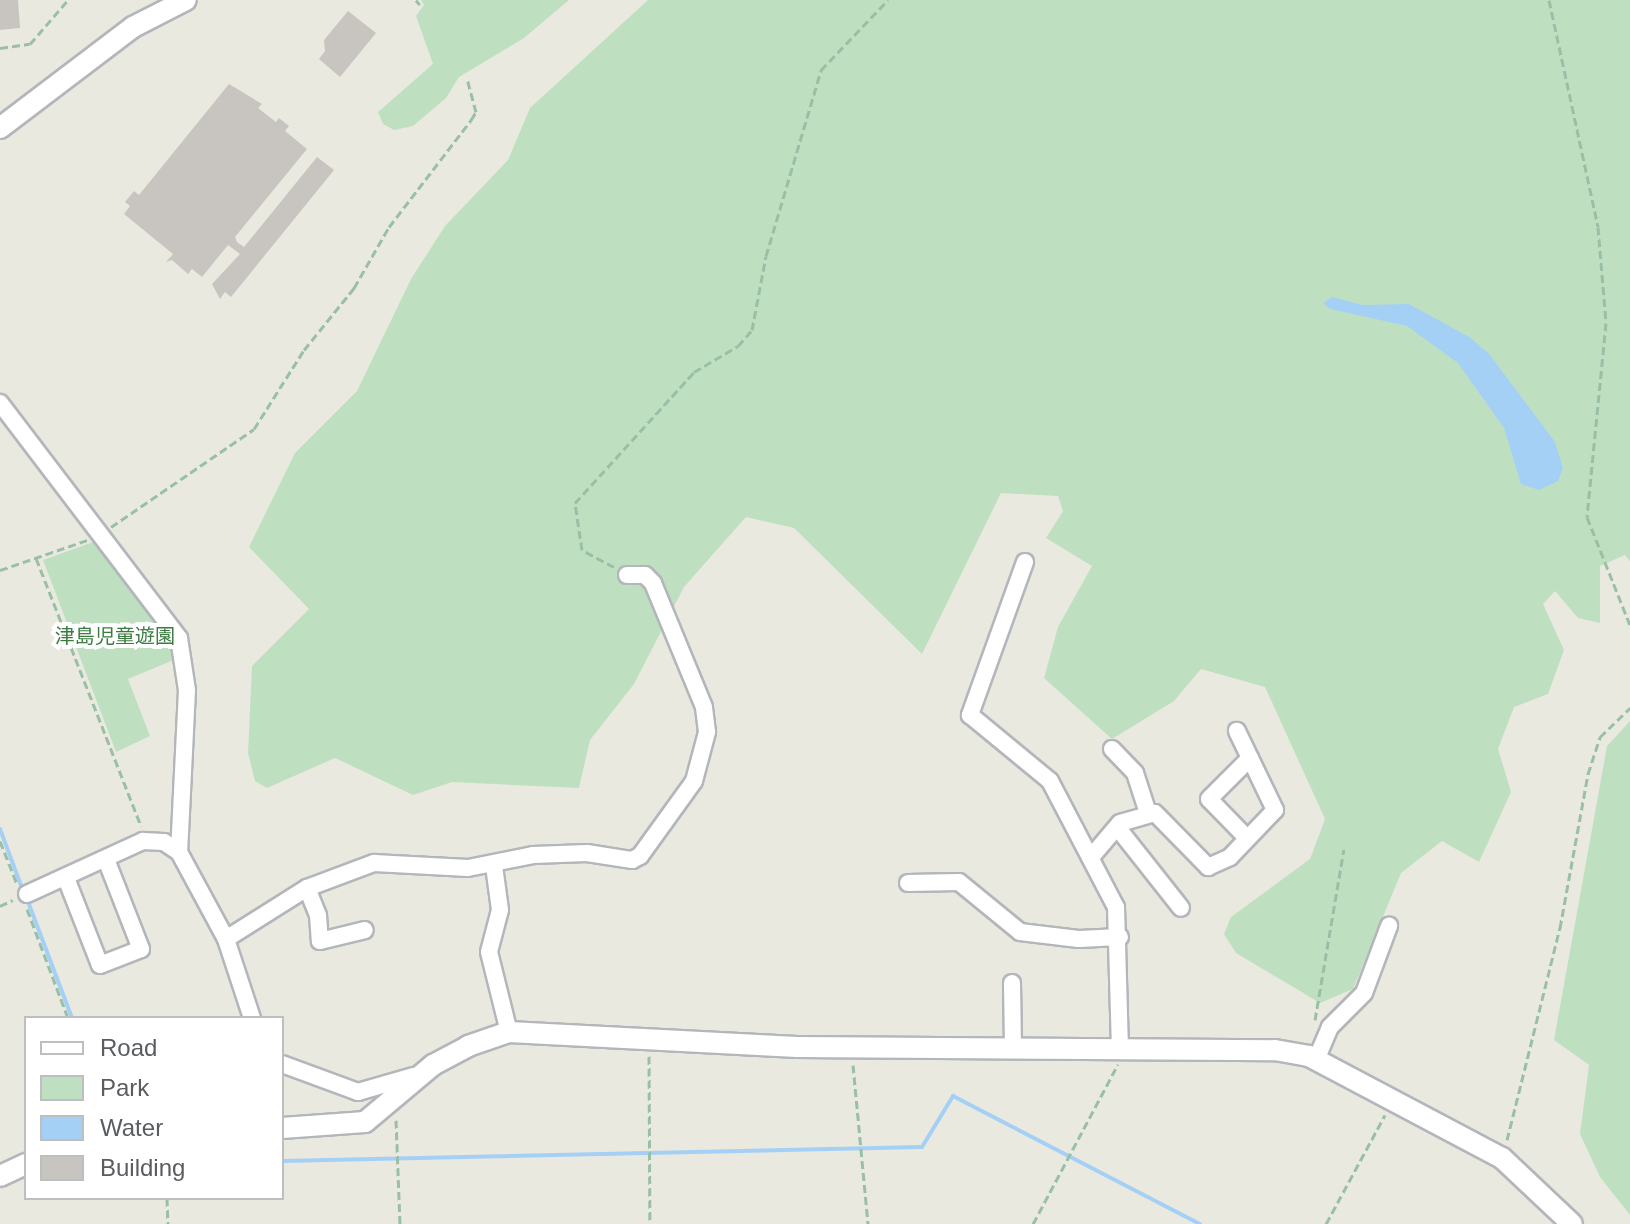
<!DOCTYPE html>
<meta charset="utf-8">
<style>
body{margin:0}
#map{position:relative;width:1630px;height:1224px;overflow:hidden;background:#eae9e0;font-family:Arial,"Noto Sans JP",sans-serif}
div>[style]{position:absolute}
[style*='--x']{left:calc(var(--x)*1px);top:calc(var(--y)*1px);width:calc(var(--w)*1px);rotate:calc(var(--a)*1deg)}
.green>*{inset:0;background:#bfe0c0}
.water>*{inset:0;background:#a5d0f5}
.stream>*{height:4px;margin:-2px;padding:0 2px;transform-origin:2px;border-radius:2px;background:#a5d0f5}
.building>*{inset:0;background:#c8c5c0}
.path>*{height:3px;margin-top:-1.5px;transform-origin:0;background:repeating-linear-gradient(90deg,#99c0a6 0 8px,transparent 0 12px)}
.roads{filter:drop-shadow(2px 0 #b3b6ba) drop-shadow(-2px 0 #b3b6ba) drop-shadow(0 2px #b3b6ba) drop-shadow(0 -2px #b3b6ba)}
.minor>*{height:16px;margin:-8px;padding:0 8px;transform-origin:8px;border-radius:8px;background:#fff}
.tertiary>*{height:20px;margin:-10px;padding:0 10px;transform-origin:10px;border-radius:10px;background:#fff}
span{translate:-50% -50%;white-space:nowrap;text-align:center;line-height:1.15;-webkit-text-stroke:8px #fff;paint-order:stroke}
.park-label{font-size:20px;color:#3c7c41}
.legend{position:absolute;left:24px;top:1016px;width:260px;height:184px;box-sizing:border-box;background:#fff;border:2px solid #bdbebf;margin:0;padding:10px 14px;list-style:none;font-size:24px;color:#595c60}
.legend li{display:flex;align-items:center;gap:16px;height:40px}
.legend b{width:40px;border:2px solid #bdbebf}
</style>
<div id="map">
<div class="green">
<div style="clip-path:polygon(421px 0,569px 0,524px 38px,459px 77px,446px 98px,413px 126px,394px 130px,383px 124px,378px 112px,433px 64px,416px 16px,424px 5px)"></div>
<div style="clip-path:polygon(648px 0,1630px 0,1630px 561px,1625px 555px,1600px 566px,1600px 623px,1578px 618px,1555px 591px,1543px 604px,1564px 650px,1548px 694px,1514px 707px,1498px 749px,1511px 792px,1479px 862px,1442px 841px,1401px 873px,1353px 989px,1320px 1003px,1236px 953px,1224px 934px,1231px 917px,1310px 859px,1325px 819px,1265px 687px,1201px 669px,1174px 701px,1112px 739px,1044px 678px,1058px 627px,1092px 566px,1046px 538px,1063px 511px,1058px 496px,1001px 493px,922px 654px,794px 528px,746px 517px,684px 587px,634px 684px,590px 740px,579px 788px,452px 782px,413px 795px,335px 758px,267px 788px,255px 781px,248px 753px,252px 666px,309px 609px,249px 547px,295px 453px,357px 391px,411px 279px,445px 226px,508px 160px,530px 108px)"></div>
<div style="clip-path:polygon(96px 541px,170px 642px,176px 659px,128px 679px,150px 736px,116px 752px,43px 560px)"></div>
<div style="clip-path:polygon(1630px 721px,1630px 1215px,1600px 1177px,1580px 1134px,1589px 1065px,1554px 1040px,1607px 746px)"></div>
</div>
<div class="water">
<div style="clip-path:polygon(1332px 297px,1363px 305px,1409px 304px,1471px 338px,1490px 355px,1555px 442px,1563px 468px,1558px 481px,1539px 490px,1521px 484px,1504px 428px,1458px 363px,1407px 326px,1330px 309px,1323px 303px)"></div>
</div>
<div class="stream">
<div style="--x:0;--y:829;--w:66;--a:69.6"></div>
<div style="--x:27;--y:899;--w:127;--a:69.3"></div>
<div style="--x:282;--y:1161;--w:640;--a:-1.25"></div>
<div style="--x:922;--y:1147;--w:60;--a:-58.7"></div>
<div style="--x:953;--y:1096;--w:278;--a:27.4"></div>
</div>
<div class="building">
<div style="clip-path:polygon(0 0,18px 0,20px 28px,0 30px)"></div>
<div style="clip-path:polygon(348px 11px,376px 33px,340px 77px,319px 59px,325px 51px,324px 40px)"></div>
<div style="clip-path:polygon(229px 84px,262px 104px,258px 108px,276px 122px,279px 118px,289px 126px,285px 131px,307px 149px,235px 237px,237px 242px,244px 247px,317px 157px,334px 170px,231px 297px,225px 292px,220px 299px,212px 284px,240px 254px,228px 245px,202px 277px,192px 269px,188px 274px,172px 260px,166px 262px,173px 254px,124px 214px,130px 206px,125px 202px,134px 191px,139px 195px)"></div>
</div>
<div class="path">
<div style="--x:416;--y:0;--w:6;--a:51"></div>
<div style="--x:1549;--y:0;--w:232;--a:77.8"></div>
<div style="--x:1598;--y:227;--w:96;--a:85.2"></div>
<div style="--x:1606;--y:323;--w:195;--a:95.6"></div>
<div style="--x:1587;--y:517;--w:116;--a:68.3"></div>
<div style="--x:0;--y:48;--w:30;--a:-8"></div>
<div style="--x:30;--y:44;--w:58;--a:-49.2"></div>
<div style="--x:111;--y:527;--w:173;--a:-34.4"></div>
<div style="--x:254;--y:429;--w:93;--a:-57.7"></div>
<div style="--x:304;--y:350;--w:80;--a:-51.1"></div>
<div style="--x:354;--y:288;--w:70;--a:-60.2"></div>
<div style="--x:389;--y:227;--w:135;--a:-52.5"></div>
<div style="--x:471;--y:120;--w:9;--a:-58"></div>
<div style="--x:476;--y:112;--w:34;--a:-105"></div>
<div style="--x:36;--y:558;--w:288;--a:68.6"></div>
<div style="--x:614;--y:567;--w:36;--a:-152"></div>
<div style="--x:582;--y:550;--w:48;--a:-98.5"></div>
<div style="--x:575;--y:503;--w:177;--a:-47.7"></div>
<div style="--x:694;--y:372;--w:51;--a:-30.6"></div>
<div style="--x:738;--y:346;--w:21;--a:-49"></div>
<div style="--x:752;--y:330;--w:75;--a:-79.3"></div>
<div style="--x:766;--y:256;--w:194;--a:-73.5"></div>
<div style="--x:821;--y:70;--w:97;--a:-46.3"></div>
<div style="--x:0;--y:570;--w:92;--a:-19"></div>
<div style="--x:0;--y:841;--w:46;--a:68.4"></div>
<div style="--x:0;--y:906;--w:14;--a:-25"></div>
<div style="--x:27;--y:909;--w:116;--a:69.4"></div>
<div style="--x:1315;--y:1020;--w:173;--a:-80.4"></div>
<div style="--x:649;--y:1056;--w:168;--a:89.7"></div>
<div style="--x:853;--y:1065;--w:160;--a:84.6"></div>
<div style="--x:396;--y:1120;--w:104;--a:87.8"></div>
<div style="--x:1507;--y:1140;--w:219;--a:-76"></div>
<div style="--x:1560;--y:928;--w:157;--a:-79.7"></div>
<div style="--x:1588;--y:774;--w:39;--a:-72"></div>
<div style="--x:1600;--y:737;--w:42;--a:-44"></div>
<div style="--x:167;--y:1198;--w:26;--a:88"></div>
<div style="--x:1033;--y:1224;--w:181;--a:-62"></div>
<div style="--x:1326;--y:1224;--w:124;--a:-61.6"></div>
</div>
<div class="roads">
<div class="minor">
<div style="--x:0;--y:403;--w:295;--a:52.7"></div>
<div style="--x:179;--y:638;--w:53;--a:81.3"></div>
<div style="--x:187;--y:690;--w:162;--a:92.8"></div>
<div style="--x:179;--y:852;--w:99;--a:61.6"></div>
<div style="--x:226;--y:939;--w:83;--a:71.8"></div>
<div style="--x:1025;--y:562;--w:163;--a:109.8"></div>
<div style="--x:970;--y:715;--w:104;--a:39.5"></div>
<div style="--x:1050;--y:781;--w:142;--a:62.4"></div>
<div style="--x:1116;--y:907;--w:141;--a:88.4"></div>
<div style="--x:1112;--y:749;--w:33;--a:46"></div>
<div style="--x:1135;--y:773;--w:42;--a:72"></div>
<div style="--x:1117;--y:827;--w:103;--a:51.7"></div>
<div style="--x:1247;--y:838;--w:54;--a:-134.3"></div>
<div style="--x:1209;--y:799;--w:58;--a:-45"></div>
<div style="--x:1092;--y:856;--w:43;--a:-49.7"></div>
<div style="--x:1120;--y:823;--w:36;--a:-16"></div>
<div style="--x:1155;--y:813;--w:76;--a:45.5"></div>
<div style="--x:1208;--y:867;--w:24;--a:-24"></div>
<div style="--x:1230;--y:857;--w:65;--a:-46.2"></div>
<div style="--x:1275;--y:810;--w:88;--a:-115.7"></div>
<div style="--x:494;--y:866;--w:44;--a:82.2"></div>
<div style="--x:500;--y:910;--w:43;--a:104.7"></div>
<div style="--x:489;--y:952;--w:82;--a:76"></div>
<div style="--x:66;--y:878;--w:93;--a:68.7"></div>
<div style="--x:100;--y:965;--w:44;--a:-21.3"></div>
<div style="--x:141;--y:949;--w:97;--a:-111.3"></div>
<div style="--x:908;--y:883;--w:51;--a:-1.1"></div>
<div style="--x:959;--y:882;--w:79;--a:39.3"></div>
<div style="--x:1020;--y:932;--w:59;--a:6.8"></div>
<div style="--x:1079;--y:939;--w:41;--a:-2.8"></div>
<div style="--x:307;--y:888;--w:29;--a:68"></div>
<div style="--x:318;--y:915;--w:26;--a:86"></div>
<div style="--x:320;--y:941;--w:46;--a:-13.7"></div>
<div style="--x:27;--y:894;--w:128;--a:-24.6"></div>
<div style="--x:143;--y:841;--w:21;--a:3"></div>
<div style="--x:164;--y:842;--w:18;--a:34"></div>
<div style="--x:226;--y:939;--w:96;--a:-32.2"></div>
<div style="--x:307;--y:888;--w:72;--a:-20.5"></div>
<div style="--x:374;--y:863;--w:94;--a:3"></div>
<div style="--x:468;--y:868;--w:66;--a:-11.3"></div>
<div style="--x:533;--y:855;--w:54;--a:-2.1"></div>
<div style="--x:587;--y:853;--w:46;--a:8.8"></div>
<div style="--x:632;--y:860;--w:9;--a:-27"></div>
<div style="--x:640;--y:856;--w:92;--a:-54.2"></div>
<div style="--x:694;--y:781;--w:51;--a:-75.1"></div>
<div style="--x:707;--y:732;--w:25;--a:-97"></div>
<div style="--x:704;--y:707;--w:134;--a:-112.4"></div>
<div style="--x:653;--y:583;--w:11;--a:-135"></div>
<div style="--x:645;--y:575;--w:18;--a:180"></div>
<div style="--x:1012;--y:983;--w:65;--a:89.1"></div>
<div style="--x:1316;--y:1060;--w:36;--a:-67"></div>
<div style="--x:1330;--y:1027;--w:48;--a:-45"></div>
<div style="--x:1364;--y:993;--w:72;--a:-69.5"></div>
<div style="--x:282;--y:1064;--w:81;--a:20.2"></div>
<div style="--x:358;--y:1092;--w:57;--a:-16.2"></div>
</div>
<div class="tertiary">
<div style="--x:0;--y:128;--w:167;--a:-37.2"></div>
<div style="--x:133;--y:27;--w:59;--a:-27"></div>
<div style="--x:282;--y:1128;--w:83;--a:-4.1"></div>
<div style="--x:365;--y:1122;--w:89;--a:-40"></div>
<div style="--x:433;--y:1065;--w:40;--a:-28"></div>
<div style="--x:468;--y:1046;--w:43;--a:-18.9"></div>
<div style="--x:509;--y:1032;--w:288;--a:3"></div>
<div style="--x:797;--y:1047;--w:478;--a:0.4"></div>
<div style="--x:1275;--y:1050;--w:35;--a:10"></div>
<div style="--x:1309;--y:1056;--w:218;--a:27.9"></div>
<div style="--x:1502;--y:1158;--w:96;--a:43.3"></div>
<div style="--x:0;--y:1176;--w:29;--a:-25"></div>
</div>
</div>
<div class="park-label">
<span style="left:115px;top:636px">津島児童遊園</span>
</div>
<ul class="legend">
<li><b style="height:10px;background:#fff"></b>Road</li>
<li><b style="height:22px;background:#bfe0c0"></b>Park</li>
<li><b style="height:22px;background:#a5d0f5"></b>Water</li>
<li><b style="height:22px;background:#c8c5c0"></b>Building</li>
</ul>
</div>
